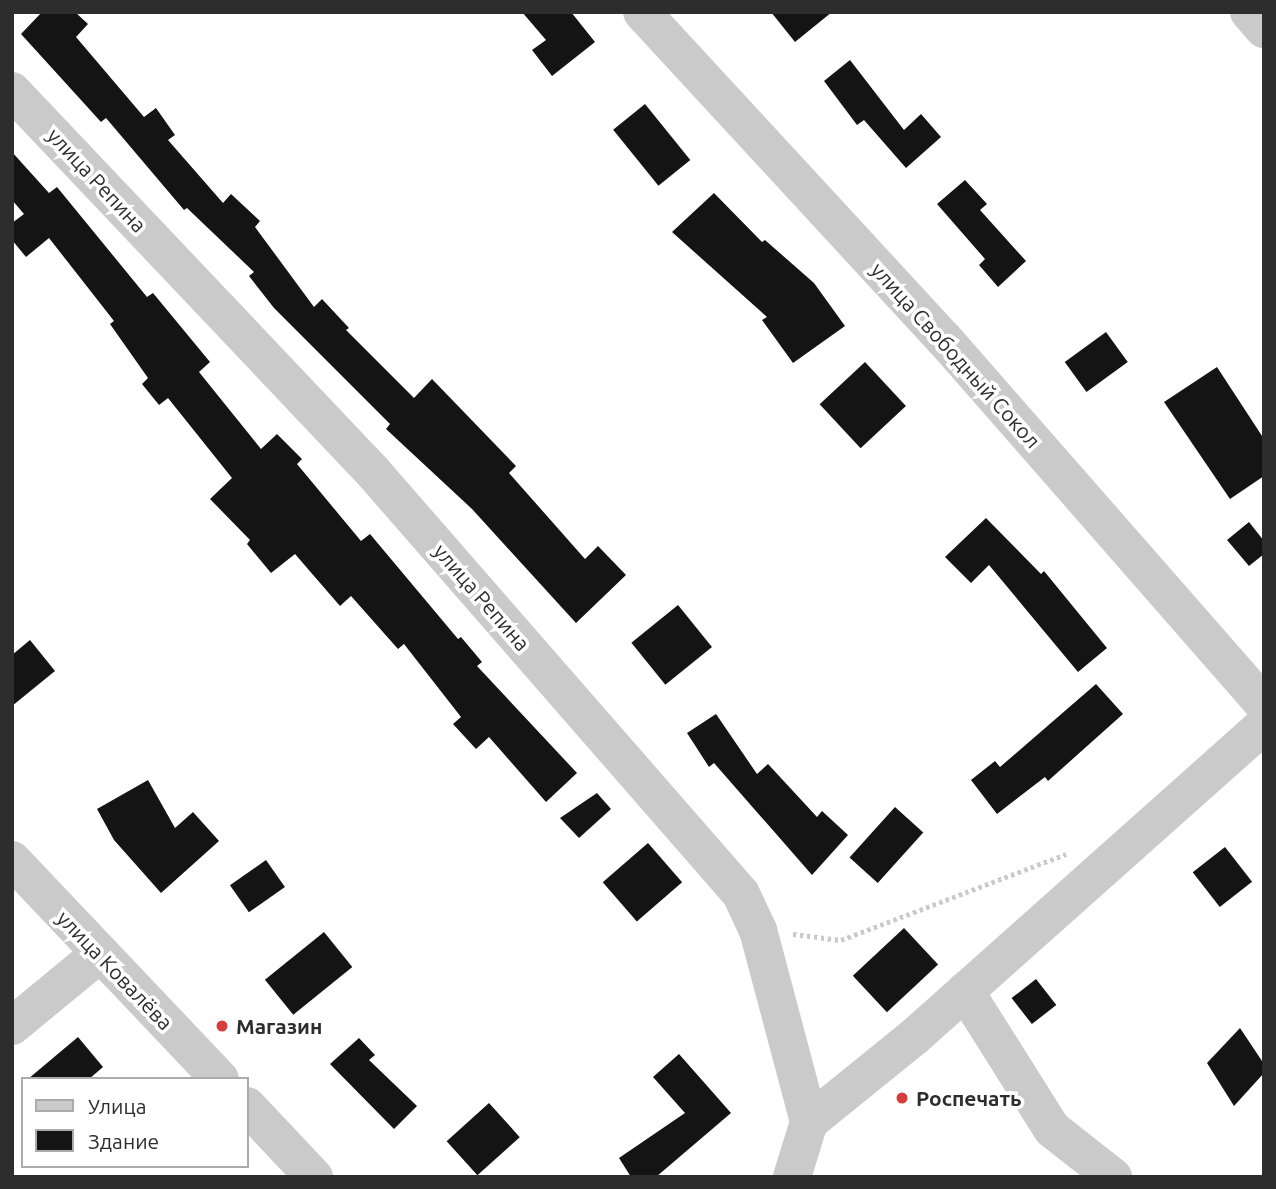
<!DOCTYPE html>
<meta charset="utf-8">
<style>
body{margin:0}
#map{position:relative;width:1276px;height:1189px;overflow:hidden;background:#fff;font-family:Ubuntu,sans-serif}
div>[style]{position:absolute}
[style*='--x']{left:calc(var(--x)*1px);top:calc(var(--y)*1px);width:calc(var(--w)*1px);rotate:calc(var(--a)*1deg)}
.building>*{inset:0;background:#141414;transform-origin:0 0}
.path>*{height:4.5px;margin-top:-2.25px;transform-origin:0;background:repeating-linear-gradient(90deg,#cacaca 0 3.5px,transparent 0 7px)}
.minor>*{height:38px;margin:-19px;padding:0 19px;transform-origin:19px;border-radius:19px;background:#cacaca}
.dots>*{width:19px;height:19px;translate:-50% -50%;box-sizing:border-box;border:4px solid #fff;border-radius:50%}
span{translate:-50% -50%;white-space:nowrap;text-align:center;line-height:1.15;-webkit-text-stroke:7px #fff;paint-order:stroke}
.street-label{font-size:21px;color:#2d2d2d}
.poi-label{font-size:21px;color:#2d2d2d;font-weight:700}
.left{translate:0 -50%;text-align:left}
.frame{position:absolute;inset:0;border:14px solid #2d2d2d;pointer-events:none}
.legend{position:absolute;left:21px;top:1077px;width:228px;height:91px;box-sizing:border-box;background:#fff;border:2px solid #ababab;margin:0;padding:9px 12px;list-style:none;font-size:21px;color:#2d2d2d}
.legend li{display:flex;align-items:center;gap:14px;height:35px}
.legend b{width:35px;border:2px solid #ababab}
</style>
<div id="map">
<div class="building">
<div style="clip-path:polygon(42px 12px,75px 12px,88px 24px,76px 37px,144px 117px,156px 108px,175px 135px,168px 140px,223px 203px,231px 194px,260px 221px,255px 227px,314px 307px,322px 299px,349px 328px,346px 330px,414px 398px,432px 379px,516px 466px,509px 473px,585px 559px,598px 546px,626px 575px,576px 623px,472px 509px,386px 429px,390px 424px,274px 308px,249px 276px,254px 272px,187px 208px,184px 210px,106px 118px,101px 122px,21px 34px)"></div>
<div style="clip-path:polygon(522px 12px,571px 12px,595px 42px,552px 76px,532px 50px,546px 40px)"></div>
<div style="clip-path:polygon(771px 12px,832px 12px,795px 42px)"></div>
<div style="clip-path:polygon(850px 60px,904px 130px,921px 114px,941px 137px,906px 168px,864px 120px,857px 125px,824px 81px)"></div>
<div style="left:645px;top:104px;width:72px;height:41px;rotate:51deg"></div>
<div style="clip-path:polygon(12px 152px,49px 193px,57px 187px,147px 297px,153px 293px,210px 362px,199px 372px,261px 449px,277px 434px,302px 459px,297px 464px,361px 541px,370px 534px,458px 639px,461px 637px,482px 662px,477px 666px,577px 773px,546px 802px,489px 737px,476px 749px,453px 724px,461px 717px,404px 644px,398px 649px,351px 596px,340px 606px,295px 554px,271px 573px,247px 544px,250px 540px,210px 499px,232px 478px,168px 398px,159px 405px,142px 384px,148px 378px,110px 324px,114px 321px,49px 238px,26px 257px,12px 240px,12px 223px,24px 214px,12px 200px)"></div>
<div style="clip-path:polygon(965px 180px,987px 204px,980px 210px,1026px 261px,998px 287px,979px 265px,985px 259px,937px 204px)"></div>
<div style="clip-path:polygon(714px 193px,762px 242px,765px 240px,814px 283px,845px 326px,793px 363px,762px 320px,767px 317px,672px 232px)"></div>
<div style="left:1106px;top:332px;width:37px;height:51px;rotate:54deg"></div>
<div style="left:865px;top:362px;width:60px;height:62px;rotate:47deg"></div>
<div style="clip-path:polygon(1217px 367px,1264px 439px,1264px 476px,1230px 499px,1164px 402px)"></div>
<div style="clip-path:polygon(986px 518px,1041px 574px,1044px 571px,1107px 648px,1078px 672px,989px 565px,971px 583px,945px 557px)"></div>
<div style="clip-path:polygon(1249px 522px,1264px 541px,1264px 554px,1249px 566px,1227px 540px)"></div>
<div style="left:678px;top:605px;width:54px;height:60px;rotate:51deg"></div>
<div style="clip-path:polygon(30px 640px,55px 671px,12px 706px,12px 655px)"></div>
<div style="clip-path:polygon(1096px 684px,1123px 714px,1048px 781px,1045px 777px,997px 814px,971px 780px,995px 761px,1000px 767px)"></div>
<div style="clip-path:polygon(716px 714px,757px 774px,768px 764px,817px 817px,822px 811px,848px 835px,812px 875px,714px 763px,709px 767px,687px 733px)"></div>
<div style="clip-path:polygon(148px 780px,175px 828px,193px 812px,219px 841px,161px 893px,114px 840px,97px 809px)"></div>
<div style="clip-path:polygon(597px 793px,611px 809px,579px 838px,560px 818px)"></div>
<div style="left:895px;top:807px;width:38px;height:68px;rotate:42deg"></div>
<div style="left:648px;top:843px;width:52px;height:60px;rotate:49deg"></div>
<div style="left:1225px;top:847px;width:44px;height:41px;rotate:52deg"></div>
<div style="left:266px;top:860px;width:33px;height:44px;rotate:55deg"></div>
<div style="left:904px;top:928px;width:50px;height:70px;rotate:47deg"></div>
<div style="left:324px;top:932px;width:45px;height:76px;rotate:51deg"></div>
<div style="left:1036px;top:979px;width:33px;height:31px;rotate:52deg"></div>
<div style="clip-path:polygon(1240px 1028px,1264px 1064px,1264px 1073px,1234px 1106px,1207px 1063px)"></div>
<div style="clip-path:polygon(78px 1037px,103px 1067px,89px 1079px,28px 1079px)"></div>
<div style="clip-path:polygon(359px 1038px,375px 1055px,369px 1060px,417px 1106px,394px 1129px,330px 1064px)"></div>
<div style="clip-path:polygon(679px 1054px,731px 1113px,656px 1177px,631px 1177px,619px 1158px,685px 1113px,653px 1077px)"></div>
<div style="left:489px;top:1103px;width:46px;height:57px;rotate:48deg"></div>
</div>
<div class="path">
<div style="--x:793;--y:934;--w:48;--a:7.1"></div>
<div style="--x:841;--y:940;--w:241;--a:-20.9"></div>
</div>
<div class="minor">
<div style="--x:642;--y:12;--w:445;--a:47.3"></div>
<div style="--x:944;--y:339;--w:485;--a:48.8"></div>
<div style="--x:1249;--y:12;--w:23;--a:49"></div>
<div style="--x:12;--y:91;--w:525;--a:46.54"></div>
<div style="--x:373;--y:472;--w:560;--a:48.91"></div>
<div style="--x:741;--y:894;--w:40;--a:65"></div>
<div style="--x:758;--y:930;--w:199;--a:75.1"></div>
<div style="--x:809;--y:1122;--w:58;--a:107.2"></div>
<div style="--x:12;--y:860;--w:302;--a:46.5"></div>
<div style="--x:965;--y:991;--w:163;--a:57.8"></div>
<div style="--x:1052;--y:1129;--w:78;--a:38.2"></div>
<div style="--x:12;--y:1026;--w:112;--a:-39.5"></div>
<div style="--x:247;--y:1106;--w:98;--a:46.7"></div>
<div style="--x:809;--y:1122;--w:135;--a:-39"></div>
<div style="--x:914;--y:1037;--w:469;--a:-41.7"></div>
</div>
<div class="dots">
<div style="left:222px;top:1026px;background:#d63e3e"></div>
<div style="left:902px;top:1098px;background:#d63e3e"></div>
</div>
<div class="street-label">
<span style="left:97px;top:180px;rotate:47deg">улица Репина</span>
<span style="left:956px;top:355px;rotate:48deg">улица Свободный Сокол</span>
<span style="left:482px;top:597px;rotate:49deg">улица Репина</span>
<span style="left:115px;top:970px;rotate:46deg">улица Ковалёва</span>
</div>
<div class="poi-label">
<span class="left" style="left:236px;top:1026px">Магазин</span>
<span class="left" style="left:916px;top:1098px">Роспечать</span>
</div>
<div class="frame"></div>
<ul class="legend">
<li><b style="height:9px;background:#cacaca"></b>Улица</li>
<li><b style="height:19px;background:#141414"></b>Здание</li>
</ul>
</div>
